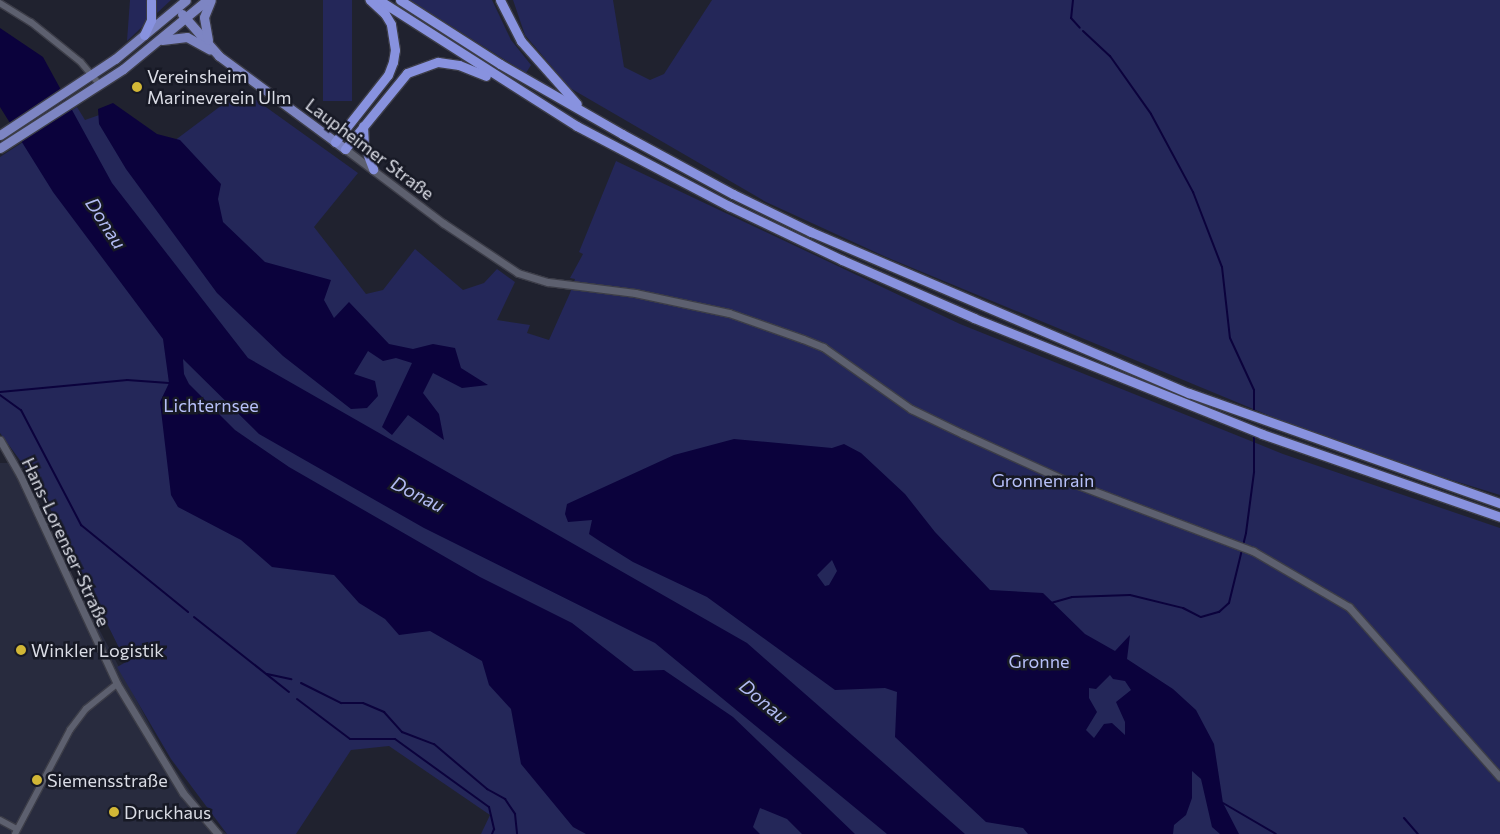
<!DOCTYPE html>
<meta charset="utf-8">
<style>
body{margin:0}
#map{position:relative;width:1500px;height:834px;overflow:hidden;background:#20222f;font-family:Commissioner,sans-serif}
div>[style]{position:absolute}
[style*='--x']{left:calc(var(--x)*1px);top:calc(var(--y)*1px);width:calc(var(--w)*1px);rotate:calc(var(--a)*1deg)}
.built>*{inset:0;background:#282b3e}
.green>*{inset:0;background:#242759;transform-origin:0 0}
.water>*{inset:0;background:#0b023c}
.stream>*{height:2px;margin:-1px;padding:0 1px;transform-origin:1px;border-radius:1px;background:#0b023c}
.roads{filter:drop-shadow(1px 0 #3c3d48) drop-shadow(-1px 0 #3c3d48) drop-shadow(0 1px #3c3d48) drop-shadow(0 -1px #3c3d48)}
.minor>*{height:5.5px;margin:-2.75px;padding:0 2.75px;transform-origin:2.75px;border-radius:2.75px;background:#5d606f}
.tertiary>*{height:7px;margin:-3.5px;padding:0 3.5px;transform-origin:3.5px;border-radius:3.5px;background:#5d606f}
.primary>*{height:9px;margin:-4.5px;padding:0 4.5px;transform-origin:4.5px;border-radius:4.5px;background:#7d85c3}
.trunk>*{height:9px;margin:-4.5px;padding:0 4.5px;transform-origin:4.5px;border-radius:4.5px;background:#8892df}
.dots>*{width:14px;height:14px;translate:-50% -50%;box-sizing:border-box;border:2px solid #171925;border-radius:50%}
span{translate:-50% -50%;white-space:nowrap;text-align:center;line-height:1.15;-webkit-text-stroke:5px #171925;paint-order:stroke}
.poi-label{font-size:18px;color:#dadce5}
.left{translate:0 -50%;text-align:left}
.street-label{font-size:18px;color:#dadce5}
.park-label{font-size:18px;color:#b7c0f9}
.water-label{font-size:19px;color:#b2bbf3;font-style:italic}
</style>
<div id="map">
<div class="built">
<div style="clip-path:polygon(0 463px,19px 463px,90px 612px,166px 756px,212px 823px,227px 834px,0 834px)"></div>
</div>
<div class="green">
<div style="clip-path:polygon(130px 0,171px 0,127px 41px)"></div>
<div style="left:323px;top:0;width:29px;height:101px"></div>
<div style="clip-path:polygon(410px 0,492px 0,511px 40px,531px 65px,526px 73px)"></div>
<div style="clip-path:polygon(513px 0,613px 0,624px 67px,650px 80px,664px 74px,712px 0,1500px 0,1500px 495px,1345px 447px,886px 257px,766px 202px,570px 88px,525px 35px)"></div>
<div style="clip-path:polygon(242px 90px,358px 173px,314px 227px,366px 294px,383px 290px,415px 249px,463px 290px,484px 283px,497px 269px,515px 282px,497px 320px,530px 325px,527px 333px,549px 340px,570px 293px,575px 279px,570px 278px,583px 254px,579px 252px,616px 161px,960px 324px,1283px 454px,1500px 528px,1500px 834px,481px 834px,490px 815px,389px 746px,351px 750px,296px 834px,227px 834px,171px 759px,117px 667px,126px 662px,39px 486px,0 433px,0 157px,77px 107px,85px 120px,119px 108px,170px 144px)"></div>
</div>
<div class="water">
<div style="clip-path:polygon(0 28px,43px 57px,112px 183px,248px 358px,747px 643px,965px 834px,887px 834px,655px 643px,424px 528px,259px 434px,183px 359px,184px 374px,189px 384px,235px 430px,289px 467px,480px 577px,572px 623px,634px 671px,664px 670px,733px 717px,855px 834px,802px 834px,787px 819px,760px 808px,753px 827px,760px 834px,586px 834px,573px 827px,521px 764px,511px 709px,489px 685px,482px 661px,430px 631px,399px 635px,385px 619px,359px 603px,334px 575px,272px 567px,241px 540px,178px 507px,171px 495px,160px 402px,169px 383px,163px 339px,53px 192px,0 107px)"></div>
<div style="clip-path:polygon(113px 103px,157px 134px,180px 140px,221px 184px,218px 199px,223px 222px,265px 262px,331px 280px,324px 300px,334px 318px,349px 302px,389px 344px,413px 349px,433px 344px,455px 348px,461px 368px,488px 385px,462px 388px,433px 373px,423px 393px,439px 414px,444px 440px,408px 415px,392px 435px,382px 427px,412px 363px,396px 358px,383px 361px,368px 351px,354px 374px,375px 381px,378px 396px,367px 408px,351px 409px,283px 356px,217px 293px,126px 169px,99px 124px,98px 109px)"></div>
<div style="clip-path:polygon(evenodd,734px 439px,832px 448px,844px 444px,861px 453px,905px 494px,935px 532px,990px 590px,1043px 593px,1085px 634px,1115px 651px,1130px 635px,1127px 659px,1173px 689px,1196px 710px,1214px 744px,1223px 803px,1239px 834px,1220px 834px,1212px 827px,1201px 779px,1192px 771px,1192px 798px,1186px 815px,1174px 825px,1173px 834px,1028px 834px,1023px 828px,986px 822px,895px 737px,897px 692px,885px 688px,835px 690px,707px 597px,633px 562px,601px 542px,589px 534px,592px 520px,568px 522px,565px 514px,567px 504px,674px 455px,734px 439px,832px 560px,837px 571px,829px 585px,825px 586px,817px 575px,832px 560px,734px 439px,1110px 675px,1113px 679px,1125px 681px,1131px 690px,1116px 702px,1125px 722px,1125px 735px,1112px 723px,1104px 724px,1094px 738px,1086px 730px,1097px 712px,1089px 698px,1089px 688px,1096px 689px,1110px 675px)"></div>
</div>
<div class="stream">
<div style="--x:1073;--y:0;--w:18;--a:96"></div>
<div style="--x:1071;--y:18;--w:13;--a:48"></div>
<div style="--x:1083;--y:31;--w:37;--a:43"></div>
<div style="--x:1110;--y:56;--w:71;--a:54.7"></div>
<div style="--x:1151;--y:114;--w:89;--a:61.7"></div>
<div style="--x:1193;--y:192;--w:80;--a:68.9"></div>
<div style="--x:1222;--y:267;--w:71;--a:83.6"></div>
<div style="--x:1230;--y:338;--w:57;--a:65.2"></div>
<div style="--x:1254;--y:390;--w:22;--a:90"></div>
<div style="--x:0;--y:392;--w:128;--a:-5.4"></div>
<div style="--x:127;--y:380;--w:42;--a:4.1"></div>
<div style="--x:0;--y:395;--w:26;--a:36"></div>
<div style="--x:21;--y:410;--w:130;--a:62.4"></div>
<div style="--x:81;--y:525;--w:138;--a:39.1"></div>
<div style="--x:1051;--y:603;--w:22;--a:-16"></div>
<div style="--x:1072;--y:597;--w:58;--a:-2"></div>
<div style="--x:1130;--y:595;--w:55;--a:13.8"></div>
<div style="--x:1183;--y:608;--w:20;--a:27"></div>
<div style="--x:1201;--y:617;--w:19;--a:-16"></div>
<div style="--x:1219;--y:612;--w:13;--a:-42"></div>
<div style="--x:1229;--y:603;--w:72;--a:-76.3"></div>
<div style="--x:1246;--y:533;--w:62;--a:-82.5"></div>
<div style="--x:1254;--y:472;--w:38;--a:-90"></div>
<div style="--x:194;--y:617;--w:121;--a:38.3"></div>
<div style="--x:267;--y:674;--w:25;--a:12"></div>
<div style="--x:301;--y:683;--w:45;--a:26.6"></div>
<div style="--x:341;--y:703;--w:22;--a:0"></div>
<div style="--x:363;--y:703;--w:23;--a:23"></div>
<div style="--x:384;--y:712;--w:27;--a:48"></div>
<div style="--x:402;--y:732;--w:34;--a:21"></div>
<div style="--x:434;--y:744;--w:70;--a:40.3"></div>
<div style="--x:487;--y:789;--w:21;--a:29"></div>
<div style="--x:505;--y:799;--w:18;--a:56"></div>
<div style="--x:515;--y:814;--w:20;--a:84"></div>
<div style="--x:297;--y:699;--w:66;--a:37"></div>
<div style="--x:350;--y:739;--w:45;--a:0"></div>
<div style="--x:395;--y:739;--w:116;--a:35.9"></div>
<div style="--x:489;--y:807;--w:23;--a:77"></div>
<div style="--x:494;--y:829;--w:5;--a:112"></div>
<div style="--x:1223;--y:803;--w:61;--a:30.3"></div>
<div style="--x:1404;--y:818;--w:21;--a:49"></div>
</div>
<div class="roads">
<div class="minor">
<div style="--x:0;--y:3;--w:36;--a:32"></div>
<div style="--x:31;--y:22;--w:64;--a:38.7"></div>
<div style="--x:81;--y:62;--w:30;--a:50"></div>
<div style="--x:0;--y:820;--w:19;--a:28"></div>
<div style="--x:15;--y:834;--w:118;--a:-62.1"></div>
<div style="--x:70;--y:730;--w:26;--a:-53"></div>
<div style="--x:86;--y:709;--w:40;--a:-39"></div>
</div>
<div class="tertiary">
<div style="--x:345;--y:149;--w:123;--a:37.1"></div>
<div style="--x:443;--y:223;--w:90;--a:33.7"></div>
<div style="--x:518;--y:273;--w:31;--a:17"></div>
<div style="--x:548;--y:282;--w:88;--a:7.2"></div>
<div style="--x:635;--y:293;--w:96;--a:12"></div>
<div style="--x:729;--y:313;--w:78;--a:19.4"></div>
<div style="--x:803;--y:339;--w:22;--a:22"></div>
<div style="--x:823;--y:347;--w:108;--a:35.2"></div>
<div style="--x:911;--y:409;--w:58;--a:25.7"></div>
<div style="--x:963;--y:434;--w:109;--a:24.4"></div>
<div style="--x:1062;--y:479;--w:204;--a:20.7"></div>
<div style="--x:1253;--y:551;--w:111;--a:30.3"></div>
<div style="--x:1349;--y:607;--w:227;--a:48.4"></div>
<div style="--x:0;--y:440;--w:40;--a:60.3"></div>
<div style="--x:20;--y:475;--w:230;--a:65.1"></div>
<div style="--x:117;--y:684;--w:127;--a:58.8"></div>
<div style="--x:183;--y:793;--w:54;--a:49.5"></div>
</div>
<div class="primary">
<div style="--x:182;--y:14;--w:56;--a:48.6"></div>
<div style="--x:219;--y:56;--w:157;--a:36.4"></div>
<div style="--x:162;--y:40;--w:25;--a:-7"></div>
<div style="--x:187;--y:37;--w:26;--a:29"></div>
<div style="--x:208;--y:40;--w:23;--a:-100"></div>
<div style="--x:204;--y:17;--w:18;--a:-68"></div>
<div style="--x:0;--y:135;--w:138;--a:-33.5"></div>
<div style="--x:115;--y:59;--w:92;--a:-39.7"></div>
<div style="--x:0;--y:148;--w:146;--a:-32.7"></div>
<div style="--x:123;--y:69;--w:109;--a:-39.4"></div>
</div>
<div class="trunk">
<div style="--x:379;--y:0;--w:235;--a:32.5"></div>
<div style="--x:577;--y:126;--w:172;--a:27.8"></div>
<div style="--x:729;--y:206;--w:125;--a:25.5"></div>
<div style="--x:842;--y:260;--w:144;--a:23.7"></div>
<div style="--x:974;--y:318;--w:310;--a:21.9"></div>
<div style="--x:1262;--y:434;--w:252;--a:19.2"></div>
<div style="--x:400;--y:0;--w:119;--a:32.6"></div>
<div style="--x:500;--y:64;--w:141;--a:29.8"></div>
<div style="--x:622;--y:134;--w:126;--a:28.4"></div>
<div style="--x:733;--y:194;--w:87;--a:26"></div>
<div style="--x:811;--y:232;--w:411;--a:23.1"></div>
<div style="--x:1189;--y:393;--w:330;--a:19.5"></div>
<div style="--x:500;--y:0;--w:46;--a:62.9"></div>
<div style="--x:521;--y:41;--w:84;--a:48.4"></div>
<div style="--x:144;--y:35;--w:17;--a:-65"></div>
<div style="--x:151;--y:20;--w:20;--a:-90"></div>
<div style="--x:363;--y:126;--w:19;--a:87"></div>
<div style="--x:364;--y:145;--w:26;--a:69"></div>
<div style="--x:335;--y:142;--w:85;--a:-51.7"></div>
<div style="--x:388;--y:75;--w:14;--a:-69"></div>
<div style="--x:393;--y:62;--w:12;--a:-81"></div>
<div style="--x:395;--y:50;--w:26;--a:-99"></div>
<div style="--x:391;--y:24;--w:12;--a:-121"></div>
<div style="--x:385;--y:14;--w:21;--a:-137"></div>
<div style="--x:345;--y:149;--w:98;--a:-50.8"></div>
<div style="--x:407;--y:73;--w:33;--a:-20"></div>
<div style="--x:438;--y:62;--w:21;--a:8"></div>
<div style="--x:459;--y:65;--w:29;--a:22"></div>
</div>
</div>
<div class="dots">
<div style="left:137px;top:87px;background:#d2b736"></div>
<div style="left:21px;top:650px;background:#d2b736"></div>
<div style="left:37px;top:780px;background:#d2b736"></div>
<div style="left:114px;top:812px;background:#d2b736"></div>
</div>
<div class="poi-label">
<span class="left" style="left:147px;top:87px">Vereinsheim<br>Marineverein Ulm</span>
<span class="left" style="left:31px;top:650px">Winkler Logistik</span>
<span class="left" style="left:47px;top:780px">Siemensstraße</span>
<span class="left" style="left:124px;top:812px">Druckhaus</span>
</div>
<div class="street-label">
<span style="left:370px;top:149px;rotate:37deg">Laupheimer Straße</span>
<span style="left:66px;top:542px;rotate:65deg">Hans-Lorenser-Straße</span>
</div>
<div class="park-label">
<span style="left:211px;top:405px">Lichternsee</span>
<span style="left:1043px;top:480px">Gronnenrain</span>
<span style="left:1039px;top:661px">Gronne</span>
</div>
<div class="water-label">
<span style="left:106px;top:223px;rotate:57deg">Donau</span>
<span style="left:418px;top:494px;rotate:27deg">Donau</span>
<span style="left:764px;top:701px;rotate:40deg">Donau</span>
</div>
</div>
